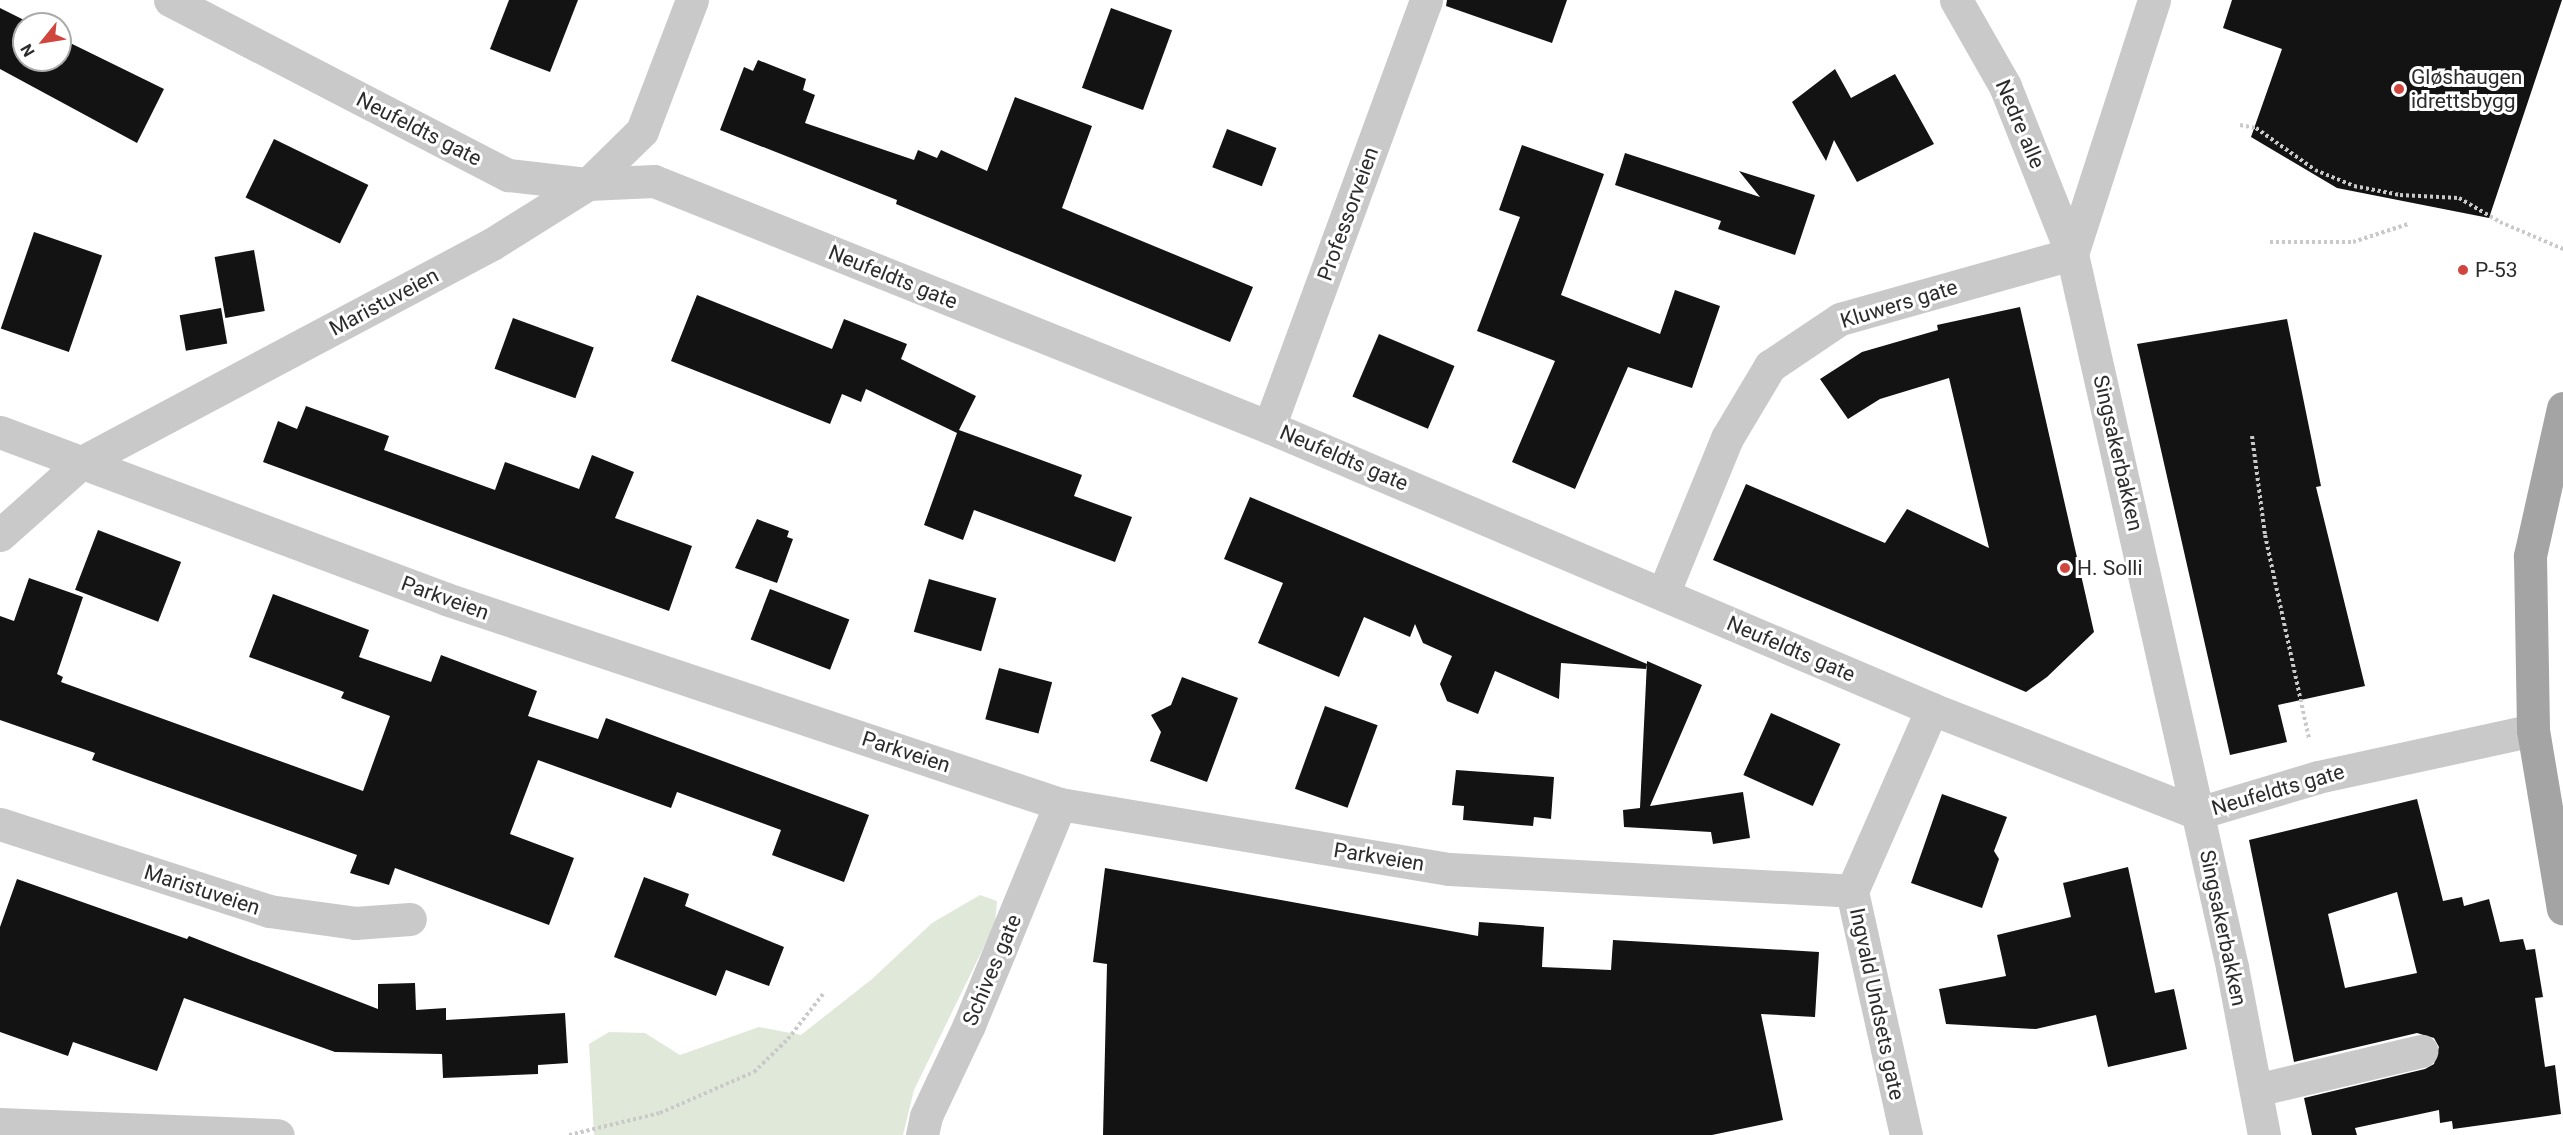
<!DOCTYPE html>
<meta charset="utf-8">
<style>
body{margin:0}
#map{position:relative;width:2563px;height:1135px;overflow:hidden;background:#fff;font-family:Roboto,sans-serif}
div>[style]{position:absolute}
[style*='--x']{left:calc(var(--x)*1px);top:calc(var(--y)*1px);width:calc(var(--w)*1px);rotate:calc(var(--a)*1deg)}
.green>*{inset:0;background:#e0e8da}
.building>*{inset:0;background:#131313;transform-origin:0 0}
.path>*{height:4px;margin-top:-2px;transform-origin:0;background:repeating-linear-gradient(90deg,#c9c9c9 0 3px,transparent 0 6px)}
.minor>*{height:33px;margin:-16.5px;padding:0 16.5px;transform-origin:16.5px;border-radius:16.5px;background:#c9c9c9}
.major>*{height:33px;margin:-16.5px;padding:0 16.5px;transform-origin:16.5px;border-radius:16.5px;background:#a4a4a4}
.dots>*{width:16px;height:16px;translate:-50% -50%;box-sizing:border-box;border:3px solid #fff;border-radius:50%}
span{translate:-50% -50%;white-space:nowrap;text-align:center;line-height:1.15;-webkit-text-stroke:6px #fff;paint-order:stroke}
.poi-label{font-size:21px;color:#2c2c2c}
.left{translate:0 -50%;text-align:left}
.street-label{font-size:21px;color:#2c2c2c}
.north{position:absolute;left:12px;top:12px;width:60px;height:60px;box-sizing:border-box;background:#fff;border:2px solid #ababab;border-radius:50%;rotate:240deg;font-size:16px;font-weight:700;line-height:24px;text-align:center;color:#2c2c2c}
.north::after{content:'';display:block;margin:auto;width:21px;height:27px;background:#d1453f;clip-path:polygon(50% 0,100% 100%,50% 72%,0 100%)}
</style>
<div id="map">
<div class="green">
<div style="clip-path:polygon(980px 895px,997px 901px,995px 924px,914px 1090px,903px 1135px,594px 1135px,589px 1044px,609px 1032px,645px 1033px,680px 1055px,759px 1027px,801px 1035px,872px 979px,932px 923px)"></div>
</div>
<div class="building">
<div style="clip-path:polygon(509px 0,578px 0,550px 72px,490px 49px)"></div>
<div style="clip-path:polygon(1447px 0,1567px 0,1552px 43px,1446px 6px)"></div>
<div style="clip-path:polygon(2232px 0,2562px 0,2489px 218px,2337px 188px,2251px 137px,2282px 49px,2223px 28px)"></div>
<div style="clip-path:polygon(0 8px,32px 24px,24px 24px,24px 60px,60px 60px,60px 38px,164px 89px,137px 143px,0 69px)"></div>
<div style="left:1111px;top:8px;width:65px;height:85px;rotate:20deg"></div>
<div style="clip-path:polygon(758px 60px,806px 79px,803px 90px,815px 95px,805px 123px,914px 160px,918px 150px,937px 158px,941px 150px,987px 171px,1015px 97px,1092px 126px,1062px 208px,1253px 287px,1230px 342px,896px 204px,897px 200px,720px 130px,744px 67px,753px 71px)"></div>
<div style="clip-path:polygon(1835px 69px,1851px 98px,1895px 74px,1934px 144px,1857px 182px,1834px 140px,1826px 161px,1792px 102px)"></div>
<div style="left:1227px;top:129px;width:53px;height:41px;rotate:21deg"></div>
<div style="left:274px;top:139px;width:105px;height:65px;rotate:26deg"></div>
<div style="clip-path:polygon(1522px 145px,1604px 174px,1561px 295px,1660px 334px,1675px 290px,1720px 306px,1692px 388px,1628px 367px,1575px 489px,1512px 462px,1555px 361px,1477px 331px,1520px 217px,1499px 210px)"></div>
<div style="clip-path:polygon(1625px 153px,1760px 197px,1739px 171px,1815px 195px,1795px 255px,1718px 229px,1721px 221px,1615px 185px)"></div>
<div style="left:34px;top:232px;width:72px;height:102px;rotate:19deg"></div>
<div style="left:254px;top:250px;width:62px;height:40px;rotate:80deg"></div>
<div style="clip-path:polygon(697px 295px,832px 349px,844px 319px,907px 344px,901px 359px,976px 396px,959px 430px,1082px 475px,1074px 496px,1132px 517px,1115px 562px,974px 510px,963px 540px,924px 525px,957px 433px,866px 389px,861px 402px,842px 394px,830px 424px,671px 361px)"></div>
<div style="clip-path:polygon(2020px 307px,2094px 632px,2047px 677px,2026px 692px,1713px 560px,1746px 484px,1885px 543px,1907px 509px,1989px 548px,1949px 378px,1880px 399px,1848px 419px,1820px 379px,1862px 352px,1938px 330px,1937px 325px)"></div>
<div style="left:221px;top:308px;width:36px;height:42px;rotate:80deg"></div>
<div style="left:513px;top:318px;width:86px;height:54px;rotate:20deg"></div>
<div style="clip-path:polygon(2287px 319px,2321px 486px,2316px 487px,2365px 686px,2278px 705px,2287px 742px,2230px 755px,2137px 344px)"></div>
<div style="left:1379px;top:334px;width:82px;height:68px;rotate:23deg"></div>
<div style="clip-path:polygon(306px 406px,389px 436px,384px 450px,495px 490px,505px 462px,579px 489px,592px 455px,634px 472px,615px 518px,692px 546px,669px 611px,263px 462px,278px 421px,297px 429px)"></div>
<div style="clip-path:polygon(1250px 497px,1647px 664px,1646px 669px,1561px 663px,1559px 699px,1495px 671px,1478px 714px,1447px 701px,1440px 684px,1452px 656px,1423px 643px,1415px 624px,1410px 637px,1364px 617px,1339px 677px,1258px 643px,1283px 583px,1224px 559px)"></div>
<div style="clip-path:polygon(757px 519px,789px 531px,787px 537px,793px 539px,777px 583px,735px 568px)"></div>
<div style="left:98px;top:530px;width:89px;height:64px;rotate:21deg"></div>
<div style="clip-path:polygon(29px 578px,83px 597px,57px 674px,63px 677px,61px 682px,363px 791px,390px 716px,341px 698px,344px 692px,249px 657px,273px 594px,369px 630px,359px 657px,431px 682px,441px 655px,537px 691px,528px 716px,598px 739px,606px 718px,869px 815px,844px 882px,772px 855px,781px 830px,677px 792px,671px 808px,538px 760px,510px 834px,574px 858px,549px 925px,395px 868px,389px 885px,350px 873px,357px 855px,92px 760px,95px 753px,0 720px,0 616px,14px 621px)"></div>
<div style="left:929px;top:579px;width:70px;height:55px;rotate:16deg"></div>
<div style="left:770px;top:589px;width:85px;height:54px;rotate:21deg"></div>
<div style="clip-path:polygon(1647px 661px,1702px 685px,1650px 806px,1743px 792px,1750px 838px,1713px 844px,1711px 832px,1624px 827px,1623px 810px,1640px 808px)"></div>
<div style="left:999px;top:668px;width:55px;height:53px;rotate:15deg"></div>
<div style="clip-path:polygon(1182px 677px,1238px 698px,1207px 782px,1150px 761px,1161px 732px,1151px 715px,1171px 705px)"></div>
<div style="left:1325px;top:706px;width:56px;height:88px;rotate:20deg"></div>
<div style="left:1771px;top:713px;width:76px;height:68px;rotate:24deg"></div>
<div style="clip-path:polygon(1456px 770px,1554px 777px,1551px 819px,1534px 817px,1533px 826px,1463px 820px,1464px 806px,1452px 805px)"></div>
<div style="clip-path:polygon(1942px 794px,2007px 817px,1994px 851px,1999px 859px,1982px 908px,1911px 883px)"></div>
<div style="clip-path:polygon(evenodd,2417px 799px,2443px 901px,2462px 897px,2464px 906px,2489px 899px,2500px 942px,2523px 939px,2526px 950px,2535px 949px,2543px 997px,2535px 998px,2545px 1067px,2555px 1065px,2561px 1114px,2453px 1129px,2452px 1121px,2440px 1123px,2439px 1110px,2355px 1128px,2357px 1135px,2312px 1135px,2304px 1098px,2425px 1069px,2434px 1064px,2439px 1047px,2434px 1038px,2417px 1033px,2294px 1062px,2249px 840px,2417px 799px,2397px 892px,2417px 973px,2345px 988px,2328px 914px,2397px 892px)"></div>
<div style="clip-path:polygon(2128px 867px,2155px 993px,2174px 989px,2187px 1049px,2108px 1067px,2096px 1015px,2036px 1029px,1946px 1024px,1939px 989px,2006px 976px,1997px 935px,2071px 917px,2063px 883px)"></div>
<div style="clip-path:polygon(1105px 868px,1478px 936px,1479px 922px,1544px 927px,1542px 967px,1611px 970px,1613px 940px,1819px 952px,1815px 1017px,1761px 1014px,1783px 1120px,1712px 1135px,1103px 1135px,1107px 964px,1093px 962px)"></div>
<div style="clip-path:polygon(644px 877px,689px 894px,685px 906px,784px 947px,769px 986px,726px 970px,716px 996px,614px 957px)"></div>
<div style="clip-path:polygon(17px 879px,187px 939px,189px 936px,378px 1009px,378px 984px,415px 983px,416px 1010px,446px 1008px,446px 1020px,565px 1013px,568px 1063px,538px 1065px,538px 1074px,443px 1078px,442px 1054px,335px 1052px,184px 998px,157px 1071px,73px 1042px,68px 1056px,0 1032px,0 927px)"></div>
</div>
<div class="path">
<div style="--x:2240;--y:125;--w:16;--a:11"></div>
<div style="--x:2256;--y:128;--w:72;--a:35.4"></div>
<div style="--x:2315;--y:170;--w:42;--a:22.3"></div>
<div style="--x:2354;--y:186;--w:47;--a:11.1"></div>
<div style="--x:2400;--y:195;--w:59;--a:2.9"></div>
<div style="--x:2459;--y:198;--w:48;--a:30.3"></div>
<div style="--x:2500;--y:222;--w:69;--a:23.2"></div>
<div style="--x:2270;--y:242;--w:83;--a:0"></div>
<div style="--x:2353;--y:242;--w:58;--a:-18.1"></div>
<div style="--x:2252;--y:436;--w:100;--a:82.5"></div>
<div style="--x:2265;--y:535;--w:208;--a:77.8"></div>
<div style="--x:569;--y:1135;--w:94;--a:-13.6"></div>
<div style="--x:660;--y:1113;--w:103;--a:-23.6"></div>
<div style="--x:754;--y:1072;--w:47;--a:-44.1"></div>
<div style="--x:788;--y:1039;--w:57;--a:-52.1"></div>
</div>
<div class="minor">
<div style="--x:170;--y:0;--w:381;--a:27.4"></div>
<div style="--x:508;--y:175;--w:81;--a:6.4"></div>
<div style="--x:588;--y:184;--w:66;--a:-2.6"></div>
<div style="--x:654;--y:181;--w:662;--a:21.8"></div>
<div style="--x:1269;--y:427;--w:720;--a:23.04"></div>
<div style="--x:1932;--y:709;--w:286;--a:21.4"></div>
<div style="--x:2198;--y:813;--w:125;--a:-16.7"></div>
<div style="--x:2318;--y:777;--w:220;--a:-12.3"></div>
<div style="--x:1956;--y:0;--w:99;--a:60.3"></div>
<div style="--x:2005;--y:86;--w:181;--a:68.3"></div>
<div style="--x:2072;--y:254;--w:731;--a:77.35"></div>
<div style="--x:2232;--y:967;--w:171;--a:79.2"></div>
<div style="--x:2072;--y:254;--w:267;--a:-72.1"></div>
<div style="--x:1269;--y:427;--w:455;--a:-69.8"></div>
<div style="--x:0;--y:432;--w:476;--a:20.5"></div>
<div style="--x:446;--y:599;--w:647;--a:18.46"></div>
<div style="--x:1060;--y:804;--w:394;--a:9.5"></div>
<div style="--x:1449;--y:869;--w:404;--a:3.1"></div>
<div style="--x:0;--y:535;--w:110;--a:-41.7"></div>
<div style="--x:82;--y:462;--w:464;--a:-28"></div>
<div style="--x:492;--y:244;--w:113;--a:-32"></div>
<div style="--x:588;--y:184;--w:76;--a:-44.5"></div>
<div style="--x:642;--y:131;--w:140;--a:-69.1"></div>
<div style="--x:1663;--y:594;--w:169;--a:-67.7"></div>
<div style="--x:1727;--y:438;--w:84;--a:-59.2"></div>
<div style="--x:1770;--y:366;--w:84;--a:-33.9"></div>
<div style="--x:1840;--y:319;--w:241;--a:-15.7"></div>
<div style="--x:0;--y:824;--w:283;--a:17.9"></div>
<div style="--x:269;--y:911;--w:87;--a:7.9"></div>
<div style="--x:355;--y:923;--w:55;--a:-4.2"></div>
<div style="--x:2256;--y:1090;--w:170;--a:-13.3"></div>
<div style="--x:0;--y:1124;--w:278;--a:2.3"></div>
<div style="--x:922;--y:1135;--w:19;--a:-78"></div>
<div style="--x:926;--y:1116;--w:101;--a:-64.7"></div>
<div style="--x:969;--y:1025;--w:239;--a:-67.6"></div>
<div style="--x:1906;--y:1135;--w:250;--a:-102.5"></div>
<div style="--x:1852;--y:891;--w:199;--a:-66.3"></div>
</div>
<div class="major">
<div style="--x:2563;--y:408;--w:152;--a:102.6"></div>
<div style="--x:2530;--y:556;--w:174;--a:89"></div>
<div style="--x:2533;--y:730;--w:181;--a:80.5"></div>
</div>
<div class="dots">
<div style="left:2399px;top:89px;background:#d1453f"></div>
<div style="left:2463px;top:270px;background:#d1453f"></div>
<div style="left:2065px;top:568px;background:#d1453f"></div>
</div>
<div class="poi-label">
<span class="left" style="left:2411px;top:89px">Gløshaugen<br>idrettsbygg</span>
<span class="left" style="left:2475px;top:270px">P-53</span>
<span class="left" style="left:2077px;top:568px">H. Solli</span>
</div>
<div class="street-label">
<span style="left:2020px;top:124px;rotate:67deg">Nedre alle</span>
<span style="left:419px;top:129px;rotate:27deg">Neufeldts gate</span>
<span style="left:1348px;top:214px;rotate:-70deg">Professorveien</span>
<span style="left:893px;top:277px;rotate:22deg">Neufeldts gate</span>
<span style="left:384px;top:302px;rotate:-28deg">Maristuveien</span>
<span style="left:1899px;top:304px;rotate:-17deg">Kluwers gate</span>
<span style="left:2118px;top:453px;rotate:77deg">Singsakerbakken</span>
<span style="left:1344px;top:458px;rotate:23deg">Neufeldts gate</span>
<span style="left:445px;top:598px;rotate:20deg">Parkveien</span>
<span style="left:1791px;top:649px;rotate:23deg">Neufeldts gate</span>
<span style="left:906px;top:752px;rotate:18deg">Parkveien</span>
<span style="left:2278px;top:790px;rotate:-16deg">Neufeldts gate</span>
<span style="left:1379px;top:857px;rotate:9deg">Parkveien</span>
<span style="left:202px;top:890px;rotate:18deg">Maristuveien</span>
<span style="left:2223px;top:928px;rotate:78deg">Singsakerbakken</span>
<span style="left:992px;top:970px;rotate:-67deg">Schives gate</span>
<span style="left:1877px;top:1004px;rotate:78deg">Ingvald Undsets gate</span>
</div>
<div class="north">N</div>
</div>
